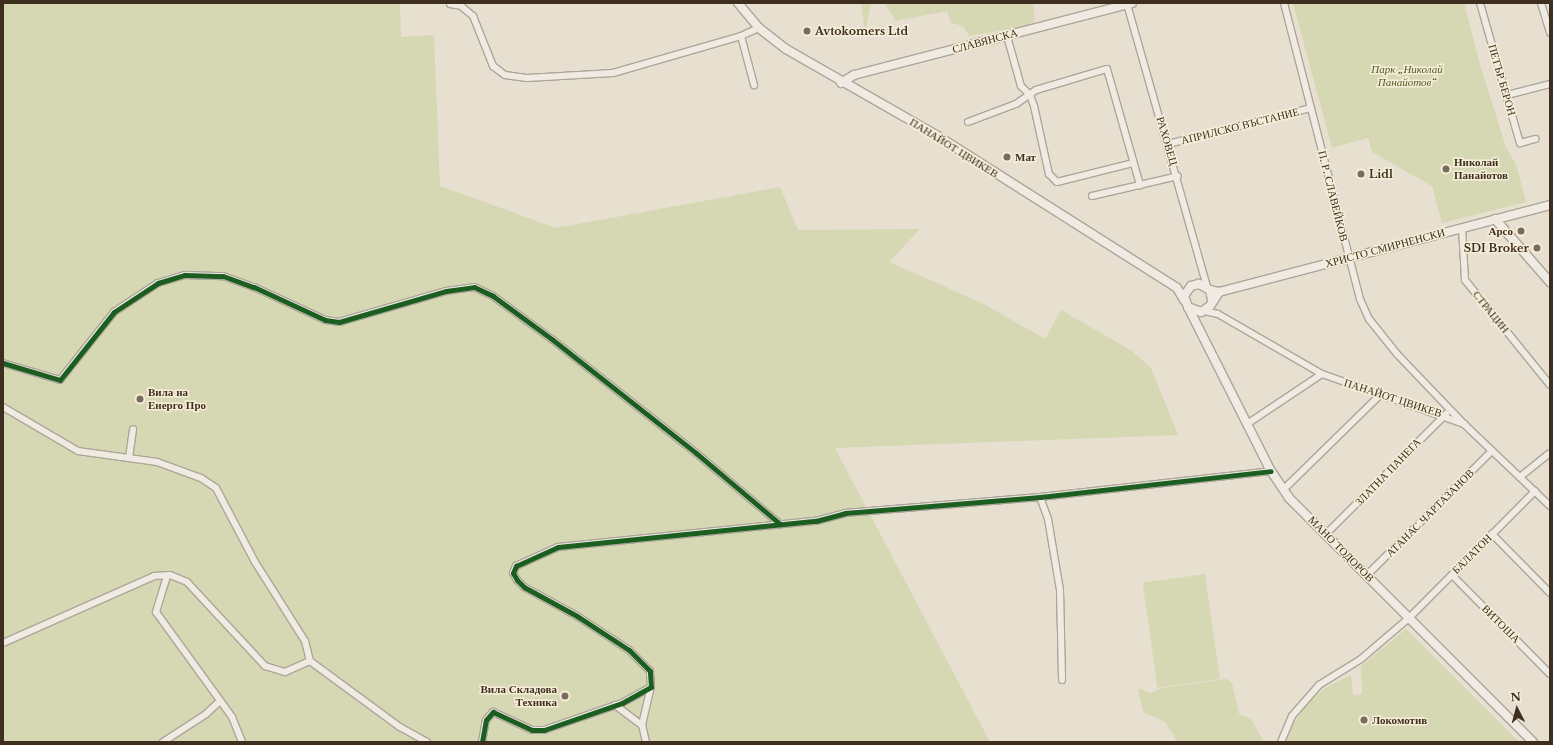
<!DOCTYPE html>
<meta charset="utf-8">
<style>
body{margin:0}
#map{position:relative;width:1553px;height:745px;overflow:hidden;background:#e7e0d1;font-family:"Libre Baskerville",serif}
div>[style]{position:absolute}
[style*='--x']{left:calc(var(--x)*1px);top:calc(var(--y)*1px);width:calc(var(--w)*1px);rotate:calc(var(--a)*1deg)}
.green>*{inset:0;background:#d6d7b3;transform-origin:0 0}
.roads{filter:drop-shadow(1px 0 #ada599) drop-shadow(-1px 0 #ada599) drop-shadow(0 1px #ada599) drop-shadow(0 -1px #ada599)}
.street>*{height:6px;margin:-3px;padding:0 3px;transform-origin:3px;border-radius:3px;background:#efebe3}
.secondary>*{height:8px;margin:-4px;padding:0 4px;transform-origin:4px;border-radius:4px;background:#efebe3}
.cycleway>*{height:5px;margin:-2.5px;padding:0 2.5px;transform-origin:2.5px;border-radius:2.5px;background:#1b5e20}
.dots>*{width:11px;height:11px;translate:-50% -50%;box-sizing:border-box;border:2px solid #f7eed8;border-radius:50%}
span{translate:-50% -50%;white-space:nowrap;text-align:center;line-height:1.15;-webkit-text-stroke:3px #f7eed8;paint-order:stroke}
.poi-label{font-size:11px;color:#3d2e20;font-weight:700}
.left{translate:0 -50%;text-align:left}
.right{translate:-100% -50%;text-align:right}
.street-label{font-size:11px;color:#3d2e20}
.park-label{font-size:11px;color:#4d5a26;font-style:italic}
.frame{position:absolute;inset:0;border:4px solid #3d2e20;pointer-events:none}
.north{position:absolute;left:1497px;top:689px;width:40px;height:40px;-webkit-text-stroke:3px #f7eed8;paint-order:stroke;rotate:354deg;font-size:11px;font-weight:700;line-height:16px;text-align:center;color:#3d2e20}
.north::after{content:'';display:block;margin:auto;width:14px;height:18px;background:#3d2e20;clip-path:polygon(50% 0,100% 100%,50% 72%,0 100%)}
</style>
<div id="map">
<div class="green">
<div style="clip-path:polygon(3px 3px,400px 3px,401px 37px,434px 35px,440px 186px,556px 228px,780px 187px,798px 230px,920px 229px,889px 262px,982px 303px,1045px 339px,1061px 310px,1132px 351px,1151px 368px,1178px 435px,835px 448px,990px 742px,3px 742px)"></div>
<div style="clip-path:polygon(861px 3px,871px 3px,865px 33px)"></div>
<div style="clip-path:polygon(884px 3px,1033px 3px,1035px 20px,1029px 26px,969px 36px,963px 26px,951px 23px,947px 11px,896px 21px)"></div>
<div style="clip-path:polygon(1293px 3px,1464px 3px,1481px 68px,1506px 147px,1517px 167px,1526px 202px,1442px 223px,1432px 186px,1372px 152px,1368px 138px,1332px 148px)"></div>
<div style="left:1205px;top:574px;width:106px;height:63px;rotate:82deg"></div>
<div style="clip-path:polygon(1406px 629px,1519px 742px,1286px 742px,1289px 730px,1307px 704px,1325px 688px,1351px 675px,1353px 695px,1362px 694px,1361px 666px)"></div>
<div style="clip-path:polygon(1227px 679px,1232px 683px,1239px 714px,1251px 719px,1264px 742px,1178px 742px,1165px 722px,1143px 712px,1138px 688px,1151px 693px,1161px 688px)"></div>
</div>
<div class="roads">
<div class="street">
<div style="--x:1284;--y:3;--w:306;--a:75.6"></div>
<div style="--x:1360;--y:299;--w:22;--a:66"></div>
<div style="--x:1369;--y:319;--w:45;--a:51.3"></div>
<div style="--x:1397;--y:354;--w:97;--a:46.3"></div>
<div style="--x:1480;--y:3;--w:146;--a:74.1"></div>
<div style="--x:1520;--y:143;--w:16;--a:-15"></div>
<div style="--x:1541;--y:3;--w:31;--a:73"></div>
<div style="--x:450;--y:4;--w:11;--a:10"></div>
<div style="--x:461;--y:6;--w:16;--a:40"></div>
<div style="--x:473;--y:16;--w:54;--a:68.2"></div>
<div style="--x:493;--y:66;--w:15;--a:37"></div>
<div style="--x:505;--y:75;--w:22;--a:8"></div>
<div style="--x:527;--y:78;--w:86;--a:-3.3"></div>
<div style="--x:613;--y:73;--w:133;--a:-16.1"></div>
<div style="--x:741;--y:36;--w:20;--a:-24"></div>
<div style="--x:1127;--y:4;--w:294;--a:74.2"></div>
<div style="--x:741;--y:36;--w:51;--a:75.1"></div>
<div style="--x:1007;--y:36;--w:52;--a:74.4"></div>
<div style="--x:1021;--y:86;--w:13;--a:45"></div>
<div style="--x:1030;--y:95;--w:12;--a:70"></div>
<div style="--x:1034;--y:106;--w:70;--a:77.6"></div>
<div style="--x:1049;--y:174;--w:11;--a:45"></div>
<div style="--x:1057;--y:182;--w:78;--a:-14"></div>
<div style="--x:1507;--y:95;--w:44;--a:-14.3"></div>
<div style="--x:968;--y:122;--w:51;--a:-20.6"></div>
<div style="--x:1016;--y:104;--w:24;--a:-35"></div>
<div style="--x:1036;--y:90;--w:74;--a:-16.5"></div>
<div style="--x:1107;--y:69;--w:121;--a:74.1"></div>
<div style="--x:1168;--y:144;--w:147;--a:-14.1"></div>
<div style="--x:1092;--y:196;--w:88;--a:-13.1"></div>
<div style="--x:1462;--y:228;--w:52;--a:86.7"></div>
<div style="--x:1465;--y:280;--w:135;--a:51"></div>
<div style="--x:1204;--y:311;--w:14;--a:12"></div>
<div style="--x:1218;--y:314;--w:120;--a:30"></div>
<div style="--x:1322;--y:374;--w:151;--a:19.4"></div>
<div style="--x:1464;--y:424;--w:119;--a:43.6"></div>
<div style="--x:3;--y:363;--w:59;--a:16.6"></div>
<div style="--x:60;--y:380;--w:87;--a:-51.5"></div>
<div style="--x:114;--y:312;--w:53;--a:-33.4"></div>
<div style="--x:158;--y:283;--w:28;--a:-17"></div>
<div style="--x:185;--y:275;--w:38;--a:2"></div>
<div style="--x:223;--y:276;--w:33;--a:20"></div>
<div style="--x:254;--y:287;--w:78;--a:24.9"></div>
<div style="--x:325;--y:320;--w:14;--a:8"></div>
<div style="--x:339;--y:322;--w:111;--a:-16.2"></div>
<div style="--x:446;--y:291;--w:28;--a:-8"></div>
<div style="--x:474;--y:287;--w:21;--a:25"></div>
<div style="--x:493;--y:296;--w:74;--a:36.3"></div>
<div style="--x:553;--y:340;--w:182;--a:38.3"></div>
<div style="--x:696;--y:453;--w:110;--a:40.2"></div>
<div style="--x:3;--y:407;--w:87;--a:30.4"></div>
<div style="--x:78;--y:451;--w:80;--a:7.9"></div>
<div style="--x:157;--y:462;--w:47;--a:20"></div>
<div style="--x:201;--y:478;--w:18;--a:34"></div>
<div style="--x:216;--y:488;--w:84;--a:62.2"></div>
<div style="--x:255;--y:562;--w:93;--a:57.7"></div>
<div style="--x:305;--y:641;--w:21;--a:76"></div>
<div style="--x:1247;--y:424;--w:90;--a:-33.7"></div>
<div style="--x:129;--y:458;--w:29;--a:-82"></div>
<div style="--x:1520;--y:477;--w:38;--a:-39"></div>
<div style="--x:1283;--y:490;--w:136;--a:-44.4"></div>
<div style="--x:1040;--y:497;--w:23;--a:70"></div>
<div style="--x:1048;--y:519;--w:72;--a:80.4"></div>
<div style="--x:1060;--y:590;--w:90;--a:88.7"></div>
<div style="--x:1326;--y:534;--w:170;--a:-45"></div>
<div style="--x:1492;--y:534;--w:83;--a:45.5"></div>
<div style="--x:1367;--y:575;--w:176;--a:-44.8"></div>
<div style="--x:1452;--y:575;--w:139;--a:45.3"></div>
<div style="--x:167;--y:576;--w:38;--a:107"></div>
<div style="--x:156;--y:612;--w:130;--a:54.1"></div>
<div style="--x:232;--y:717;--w:27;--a:68"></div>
<div style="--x:3;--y:643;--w:165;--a:-23.9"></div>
<div style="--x:154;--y:576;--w:16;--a:-4"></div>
<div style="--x:170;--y:575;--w:18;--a:22"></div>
<div style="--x:187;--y:582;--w:115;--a:47.1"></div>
<div style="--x:265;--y:666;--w:21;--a:17"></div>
<div style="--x:285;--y:672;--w:27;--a:-24"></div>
<div style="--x:310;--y:661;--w:112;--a:36.3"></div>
<div style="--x:400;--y:727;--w:31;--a:29"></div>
<div style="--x:615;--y:705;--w:34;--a:37"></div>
<div style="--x:163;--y:742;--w:51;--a:-33.1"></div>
<div style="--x:206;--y:714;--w:19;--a:-43"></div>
<div style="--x:482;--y:742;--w:22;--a:-80"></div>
<div style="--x:486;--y:720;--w:11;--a:-49"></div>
<div style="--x:493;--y:712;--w:43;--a:24.8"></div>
<div style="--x:532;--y:730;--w:12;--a:0"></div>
<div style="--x:544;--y:730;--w:83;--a:-19.1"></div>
<div style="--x:622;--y:703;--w:33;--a:-29"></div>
<div style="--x:651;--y:687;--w:16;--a:-94"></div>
<div style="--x:650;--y:671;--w:30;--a:-135"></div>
<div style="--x:629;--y:650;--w:62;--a:-146.8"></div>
<div style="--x:577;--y:616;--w:60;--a:-151.3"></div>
<div style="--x:524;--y:587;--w:10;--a:-135"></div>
<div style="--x:517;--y:580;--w:8;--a:-120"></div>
<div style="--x:513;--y:573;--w:8;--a:-67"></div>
<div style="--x:516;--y:566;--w:46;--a:-24.3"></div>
<div style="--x:558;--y:547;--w:259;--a:-5.8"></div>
<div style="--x:816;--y:521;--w:30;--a:-15"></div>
<div style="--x:845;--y:513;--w:196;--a:-4.7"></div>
<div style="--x:1040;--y:497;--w:232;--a:-6.4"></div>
<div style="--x:646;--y:742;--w:17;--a:-103"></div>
<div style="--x:642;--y:725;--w:39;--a:-77"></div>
<div style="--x:1281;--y:742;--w:28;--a:-67"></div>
<div style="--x:1292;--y:716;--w:41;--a:-48.9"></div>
<div style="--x:1319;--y:685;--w:49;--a:-31.8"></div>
<div style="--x:1361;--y:659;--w:63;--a:-40.5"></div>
<div style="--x:1409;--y:618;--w:179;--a:-45.2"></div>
</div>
<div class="secondary">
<div style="--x:738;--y:3;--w:33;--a:50"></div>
<div style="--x:759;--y:28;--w:34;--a:38"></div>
<div style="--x:786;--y:49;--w:173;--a:29.8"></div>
<div style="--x:936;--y:135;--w:285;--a:32.4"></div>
<div style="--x:1177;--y:288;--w:14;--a:60"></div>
<div style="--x:841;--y:83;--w:15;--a:-32"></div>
<div style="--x:854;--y:75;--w:287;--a:-14.5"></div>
<div style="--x:1495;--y:219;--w:84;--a:48.9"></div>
<div style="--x:1210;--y:290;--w:9;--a:13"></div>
<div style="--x:1219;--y:292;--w:342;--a:-14.7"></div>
<div style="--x:1212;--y:300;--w:10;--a:-101"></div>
<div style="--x:1210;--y:290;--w:13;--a:-151"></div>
<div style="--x:1199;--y:284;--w:8;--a:166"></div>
<div style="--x:1191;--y:286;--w:12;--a:125"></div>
<div style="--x:1184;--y:296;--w:12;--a:70"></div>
<div style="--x:1188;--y:307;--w:14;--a:21"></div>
<div style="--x:1201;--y:312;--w:11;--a:-34"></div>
<div style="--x:1210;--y:306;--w:17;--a:-57"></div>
<div style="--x:1188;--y:307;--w:184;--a:63.2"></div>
<div style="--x:1271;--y:471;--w:32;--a:56"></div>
<div style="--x:1289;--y:498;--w:345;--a:45"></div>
</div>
</div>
<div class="cycleway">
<div style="--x:3;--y:363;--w:59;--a:16.6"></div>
<div style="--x:60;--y:380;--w:87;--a:-51.5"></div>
<div style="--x:114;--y:312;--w:53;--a:-33.4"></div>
<div style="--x:158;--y:283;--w:28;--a:-17"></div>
<div style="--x:185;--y:275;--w:38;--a:2"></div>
<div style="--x:223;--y:276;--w:33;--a:20"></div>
<div style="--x:254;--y:287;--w:78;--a:24.9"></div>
<div style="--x:325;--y:320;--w:14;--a:8"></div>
<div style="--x:339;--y:322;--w:111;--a:-16.2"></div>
<div style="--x:446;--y:291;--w:28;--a:-8"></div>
<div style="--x:474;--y:287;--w:21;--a:25"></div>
<div style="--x:493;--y:296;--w:74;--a:36.3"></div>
<div style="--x:553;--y:340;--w:182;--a:38.3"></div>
<div style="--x:696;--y:453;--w:110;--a:40.2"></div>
<div style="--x:482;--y:742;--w:22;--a:-80"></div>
<div style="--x:486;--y:720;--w:11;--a:-49"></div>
<div style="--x:493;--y:712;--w:43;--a:24.8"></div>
<div style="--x:532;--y:730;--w:12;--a:0"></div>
<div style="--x:544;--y:730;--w:83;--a:-19.1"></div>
<div style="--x:622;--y:703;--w:33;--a:-29"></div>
<div style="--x:651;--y:687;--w:16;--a:-94"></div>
<div style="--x:650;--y:671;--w:30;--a:-135"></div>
<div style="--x:629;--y:650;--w:62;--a:-146.8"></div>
<div style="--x:577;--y:616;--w:60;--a:-151.3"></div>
<div style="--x:524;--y:587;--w:10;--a:-135"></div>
<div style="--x:517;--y:580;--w:8;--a:-120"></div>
<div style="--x:513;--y:573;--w:8;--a:-67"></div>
<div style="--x:516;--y:566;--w:46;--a:-24.3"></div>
<div style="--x:558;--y:547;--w:259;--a:-5.8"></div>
<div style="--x:816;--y:521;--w:30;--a:-15"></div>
<div style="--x:845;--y:513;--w:196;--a:-4.7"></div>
<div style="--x:1040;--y:497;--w:232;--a:-6.4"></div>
</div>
<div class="dots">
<div style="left:807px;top:31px;background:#786c5e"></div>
<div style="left:1007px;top:157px;background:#786c5e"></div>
<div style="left:1446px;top:169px;background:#786c5e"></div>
<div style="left:1361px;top:174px;background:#786c5e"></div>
<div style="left:1521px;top:231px;background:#786c5e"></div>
<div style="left:1537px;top:248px;background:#786c5e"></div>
<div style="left:140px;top:399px;background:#786c5e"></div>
<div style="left:565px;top:696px;background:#786c5e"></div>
<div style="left:1364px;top:720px;background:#786c5e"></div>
</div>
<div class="poi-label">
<span class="left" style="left:815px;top:31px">Avtokomers Ltd</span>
<span class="left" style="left:1015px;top:157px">Мат</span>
<span class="left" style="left:1454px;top:169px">Николай<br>Панайотов</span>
<span class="left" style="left:1369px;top:174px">Lidl</span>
<span class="right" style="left:1513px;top:231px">Арсо</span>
<span class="right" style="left:1529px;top:248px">SDI Broker</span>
<span class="left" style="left:148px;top:399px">Вила на<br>Енерго Про</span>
<span class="right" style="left:557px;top:696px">Вила Складова<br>Техника</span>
<span class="left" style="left:1372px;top:720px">Локомотив</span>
</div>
<div class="street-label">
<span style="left:985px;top:41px;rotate:-15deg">СЛАВЯНСКА</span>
<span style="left:1502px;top:80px;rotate:74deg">ПЕТЪР БЕРОН</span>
<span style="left:1240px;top:126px;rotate:-14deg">АПРИЛСКО ВЪСТАНИЕ</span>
<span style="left:1167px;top:141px;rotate:74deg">РАХОВЕЦ</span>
<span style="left:954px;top:148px;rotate:32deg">ПАНАЙОТ ЦВИКЕВ</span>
<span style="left:1333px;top:196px;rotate:76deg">П. Р. СЛАВЕЙКОВ</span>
<span style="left:1385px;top:248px;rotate:-15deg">ХРИСТО СМИРНЕНСКИ</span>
<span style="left:1491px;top:312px;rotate:51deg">СТРАЦИН</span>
<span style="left:1393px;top:398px;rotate:18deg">ПАНАЙОТ ЦВИКЕВ</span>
<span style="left:1388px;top:472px;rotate:-46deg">ЗЛАТНА ПАНЕГА</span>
<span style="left:1430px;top:513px;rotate:-45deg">АТАНАС ЧАРТАЗАНОВ</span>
<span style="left:1341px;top:549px;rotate:45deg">МАНО ТОДОРОВ</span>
<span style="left:1472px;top:554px;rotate:-45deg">БАЛАТОН</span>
<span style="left:1501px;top:624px;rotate:45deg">ВИТОША</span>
</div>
<div class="park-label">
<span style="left:1407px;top:76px">Парк „Николай<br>Панайотов“</span>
</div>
<div class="frame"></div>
<div class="north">N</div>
</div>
